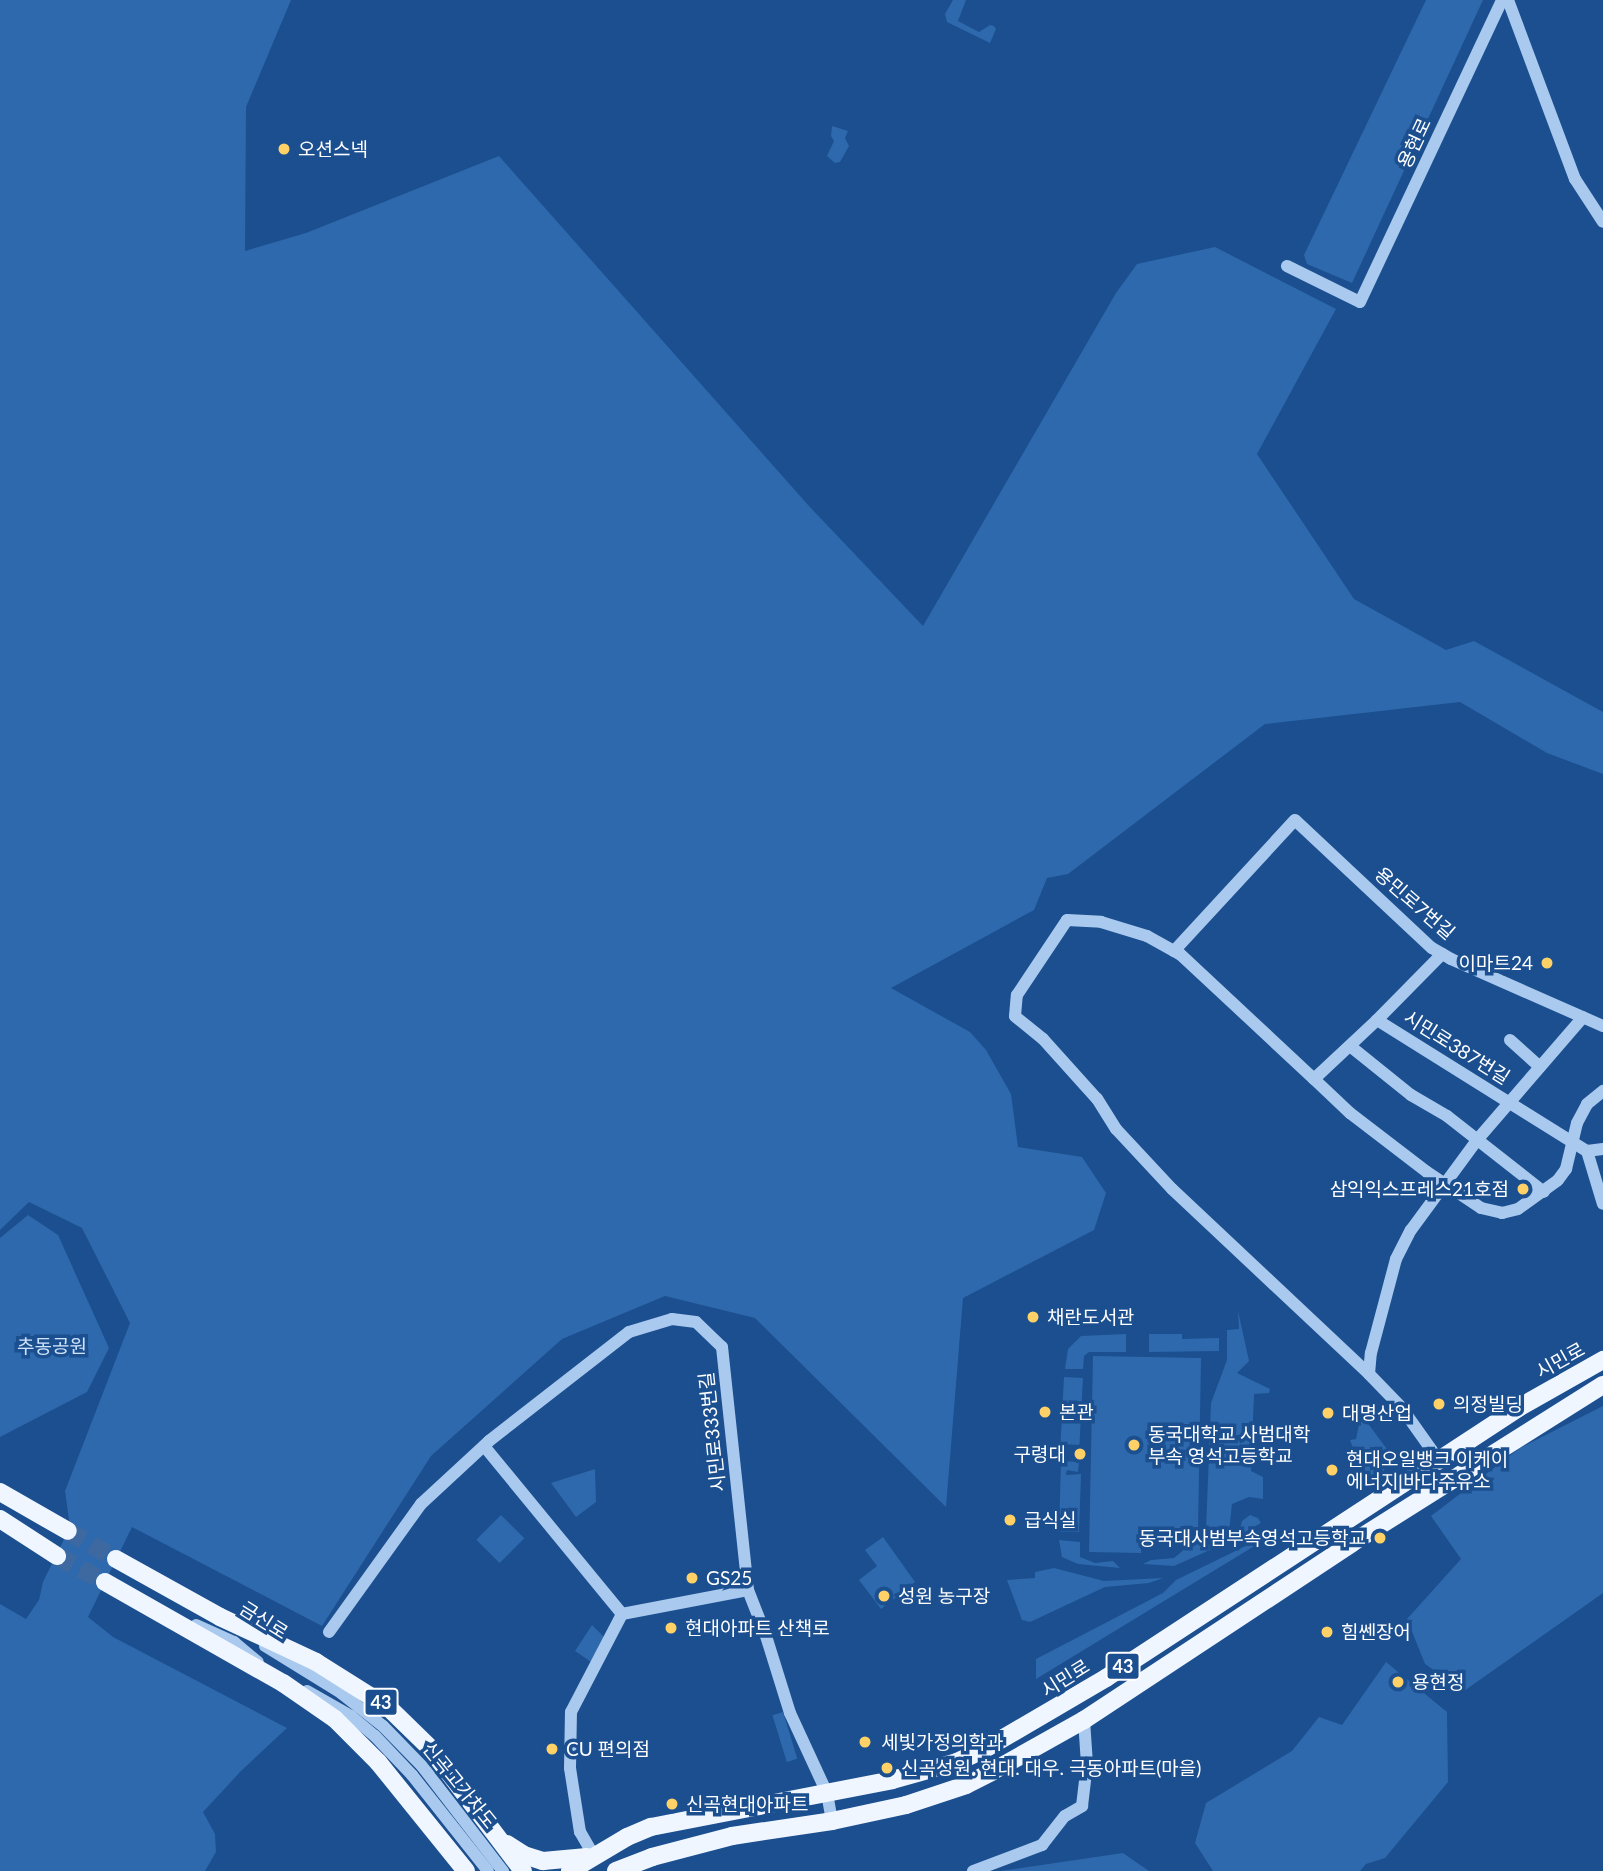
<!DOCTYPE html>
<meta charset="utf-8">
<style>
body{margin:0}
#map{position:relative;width:1603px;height:1871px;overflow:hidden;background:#1b4f8f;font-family:Lato,"Noto Sans KR",sans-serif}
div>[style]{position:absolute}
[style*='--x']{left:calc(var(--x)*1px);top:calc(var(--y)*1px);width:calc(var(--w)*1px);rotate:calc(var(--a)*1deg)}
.green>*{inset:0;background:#2e69ad;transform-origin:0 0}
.major-tunnel>*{height:18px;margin-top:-9px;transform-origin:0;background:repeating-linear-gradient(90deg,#3d69a0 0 18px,transparent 0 27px)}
.minor>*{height:12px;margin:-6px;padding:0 6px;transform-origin:6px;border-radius:6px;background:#a9c9ee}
.major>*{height:18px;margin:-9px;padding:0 9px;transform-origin:9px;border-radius:9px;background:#f0f6ff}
.dots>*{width:19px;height:19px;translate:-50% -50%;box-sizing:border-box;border:4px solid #1b4f8f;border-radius:50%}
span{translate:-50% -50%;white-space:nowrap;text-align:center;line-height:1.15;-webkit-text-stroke:7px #1b4f8f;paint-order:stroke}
.shield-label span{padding:2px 5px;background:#1b4f8f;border:2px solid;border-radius:5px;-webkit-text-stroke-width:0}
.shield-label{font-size:18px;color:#fff;font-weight:700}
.street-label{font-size:19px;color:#fff}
.poi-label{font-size:19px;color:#fff}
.left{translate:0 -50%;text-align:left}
.right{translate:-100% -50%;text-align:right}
.park-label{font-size:19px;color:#cfe3fa}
</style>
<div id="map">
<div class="green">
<div style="clip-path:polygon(0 0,291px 0,246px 107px,245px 251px,306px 233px,499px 156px,808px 505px,923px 626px,1116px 293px,1137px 264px,1215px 247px,1336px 309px,1257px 454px,1354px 599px,1446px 650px,1474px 641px,1603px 712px,1603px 774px,1547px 753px,1460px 702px,1265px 724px,1068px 874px,1047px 878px,1034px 910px,891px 988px,970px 1032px,986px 1050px,1011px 1094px,1018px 1147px,1082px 1157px,1106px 1193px,1094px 1230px,963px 1298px,946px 1507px,755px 1318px,665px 1296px,562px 1339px,431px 1456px,322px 1626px,132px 1527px,88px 1617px,113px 1637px,287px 1728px,241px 1771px,203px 1812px,215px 1834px,216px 1852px,205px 1871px,0 1871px,0 1604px,26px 1619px,39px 1600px,43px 1582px,70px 1527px,65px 1491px,130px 1323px,82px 1228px,29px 1202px,0 1230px)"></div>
<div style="clip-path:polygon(953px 0,966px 0,958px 21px,979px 32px,990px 25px,994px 26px,996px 29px,990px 43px,947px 22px,945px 14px)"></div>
<div style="clip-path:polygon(1426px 0,1483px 0,1352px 283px,1307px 264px,1304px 255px)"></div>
<div style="clip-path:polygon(832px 126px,848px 131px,845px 138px,849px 146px,840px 162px,835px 163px,827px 156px,834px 141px,831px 136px)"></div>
<div style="clip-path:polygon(28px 1215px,58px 1235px,109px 1348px,87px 1392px,0 1437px,0 1238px)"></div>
<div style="clip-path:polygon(1238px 1311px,1249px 1361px,1237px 1373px,1270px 1389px,1269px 1393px,1254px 1394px,1251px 1471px,1263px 1477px,1263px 1499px,1249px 1497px,1232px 1504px,1228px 1541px,1217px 1546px,1206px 1530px,1211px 1403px,1227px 1360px,1227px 1330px,1239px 1329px)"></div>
<div style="clip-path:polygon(1126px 1334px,1126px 1352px,1089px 1352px,1084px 1356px,1083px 1369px,1065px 1369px,1068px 1349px,1081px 1336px)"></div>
<div style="clip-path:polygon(1149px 1334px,1182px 1334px,1182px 1339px,1219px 1338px,1219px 1351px,1149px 1352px)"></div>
<div style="clip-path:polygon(1093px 1356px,1201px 1358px,1198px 1529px,1142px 1528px,1141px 1553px,1089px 1552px)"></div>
<div style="left:1064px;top:1377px;width:19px;height:67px;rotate:3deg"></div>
<div style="clip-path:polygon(1603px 1406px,1603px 1593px,1464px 1691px,1425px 1664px,1407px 1619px,1461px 1559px,1431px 1516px,1520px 1448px)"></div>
<div style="clip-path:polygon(1364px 1418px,1389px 1452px,1383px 1475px,1359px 1483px,1354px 1478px,1354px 1451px,1350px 1440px,1356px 1439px,1360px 1420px)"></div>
<div style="clip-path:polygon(1061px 1461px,1079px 1462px,1078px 1472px,1067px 1470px,1066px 1475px,1081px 1474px,1079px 1532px,1059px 1532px)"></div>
<div style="clip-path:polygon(595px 1469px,596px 1502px,576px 1517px,551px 1483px)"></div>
<div style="left:501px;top:1515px;width:33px;height:35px;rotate:45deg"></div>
<div style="clip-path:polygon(1250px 1515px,1258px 1518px,1261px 1523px,1238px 1536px,1242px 1521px)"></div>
<div style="clip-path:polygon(1202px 1535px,1212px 1549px,1174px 1566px,1143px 1564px,1151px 1560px,1174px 1558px)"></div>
<div style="clip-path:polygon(883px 1537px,915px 1582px,881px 1609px,859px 1580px,877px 1566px,865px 1550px)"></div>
<div style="clip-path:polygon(1262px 1538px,1266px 1539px,1036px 1679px,1036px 1659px,1163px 1593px,1176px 1580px)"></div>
<div style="clip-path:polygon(1059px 1540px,1080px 1542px,1080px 1557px,1095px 1563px,1113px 1561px,1120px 1568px,1078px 1564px,1062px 1557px)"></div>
<div style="clip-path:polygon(1054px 1568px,1104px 1581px,1163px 1578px,1149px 1583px,1105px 1587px,1030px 1622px,1022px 1620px,1007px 1580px,1035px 1578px,1035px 1572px)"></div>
<div style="clip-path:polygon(592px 1625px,606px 1639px,591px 1662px,575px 1651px)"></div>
<div style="clip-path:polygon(1386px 1662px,1447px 1712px,1448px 1782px,1385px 1858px,1366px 1864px,1360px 1871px,1213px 1871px,1195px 1843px,1206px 1803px,1292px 1751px,1319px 1717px,1342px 1725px)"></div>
<div style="left:783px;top:1712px;width:49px;height:11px;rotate:73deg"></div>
<div style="clip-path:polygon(1123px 1853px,1149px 1871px,1001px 1871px)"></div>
</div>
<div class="major-tunnel">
<div style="--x:68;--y:1531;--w:56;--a:30.3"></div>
<div style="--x:57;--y:1556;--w:55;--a:28.4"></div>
</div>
<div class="minor">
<div style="--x:1508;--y:0;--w:191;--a:69.5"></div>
<div style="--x:1575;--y:179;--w:51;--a:56.9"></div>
<div style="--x:1287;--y:266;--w:81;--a:26.3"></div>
<div style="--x:1360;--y:302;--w:334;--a:-64.8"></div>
<div style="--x:1174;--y:951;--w:178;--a:-47.3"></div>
<div style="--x:1295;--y:820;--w:187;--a:43.1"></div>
<div style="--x:1432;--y:948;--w:22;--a:30"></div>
<div style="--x:1451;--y:959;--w:166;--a:23.8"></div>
<div style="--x:1377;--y:1020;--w:93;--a:-45.4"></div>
<div style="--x:1510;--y:1040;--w:40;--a:42"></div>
<div style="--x:1350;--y:1046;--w:78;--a:38.8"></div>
<div style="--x:1411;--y:1095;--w:42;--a:30.3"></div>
<div style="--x:1447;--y:1116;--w:123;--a:38.1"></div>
<div style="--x:1314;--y:1079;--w:50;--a:43.4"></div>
<div style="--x:1350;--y:1113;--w:97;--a:37.5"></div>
<div style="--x:1427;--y:1172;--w:65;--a:33.7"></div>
<div style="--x:1481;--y:1208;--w:22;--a:13"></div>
<div style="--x:1502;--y:1213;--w:16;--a:-14"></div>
<div style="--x:1518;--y:1209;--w:49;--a:-35.9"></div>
<div style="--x:1558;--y:1180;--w:14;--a:-54"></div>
<div style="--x:1566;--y:1169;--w:47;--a:-76.6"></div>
<div style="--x:1577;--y:1123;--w:21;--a:-62"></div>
<div style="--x:1587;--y:1104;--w:21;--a:-39"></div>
<div style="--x:1587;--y:1151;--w:16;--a:-7"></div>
<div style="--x:1369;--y:1374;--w:270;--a:-136.8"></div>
<div style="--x:1172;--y:1189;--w:82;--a:-133"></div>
<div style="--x:1116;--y:1129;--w:36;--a:-122"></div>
<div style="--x:1097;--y:1099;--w:81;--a:-132"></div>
<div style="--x:1043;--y:1039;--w:36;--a:-141"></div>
<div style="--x:1015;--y:1016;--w:21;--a:-85"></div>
<div style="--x:1017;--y:995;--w:90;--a:-56.3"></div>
<div style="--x:1067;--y:920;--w:34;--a:3"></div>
<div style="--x:1101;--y:922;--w:48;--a:16.9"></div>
<div style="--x:1147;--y:936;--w:38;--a:29"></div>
<div style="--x:1180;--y:954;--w:183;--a:43"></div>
<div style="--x:1314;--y:1079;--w:86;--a:-43.1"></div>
<div style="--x:1377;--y:1020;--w:248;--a:32"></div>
<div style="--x:1587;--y:1151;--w:55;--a:73.2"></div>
<div style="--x:484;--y:1446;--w:217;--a:50.6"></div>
<div style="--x:1438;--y:1459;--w:64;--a:-125.4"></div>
<div style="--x:1401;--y:1407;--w:46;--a:-134.1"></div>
<div style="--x:1369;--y:1374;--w:21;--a:-85"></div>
<div style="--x:1371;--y:1353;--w:97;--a:-75.1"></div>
<div style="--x:1396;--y:1259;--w:33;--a:-63"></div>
<div style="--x:1411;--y:1230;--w:112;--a:-53.7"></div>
<div style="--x:1477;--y:1140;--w:162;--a:-49.2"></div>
<div style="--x:196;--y:1625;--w:42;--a:24.1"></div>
<div style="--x:234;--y:1642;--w:31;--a:40"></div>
<div style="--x:329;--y:1632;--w:158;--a:-54.3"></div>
<div style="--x:421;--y:1504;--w:93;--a:-42.8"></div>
<div style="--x:489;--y:1441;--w:177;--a:-37.9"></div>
<div style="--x:629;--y:1332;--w:45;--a:-16.8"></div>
<div style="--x:672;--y:1319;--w:24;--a:7"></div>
<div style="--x:696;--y:1322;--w:36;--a:44"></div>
<div style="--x:722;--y:1347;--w:244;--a:83.9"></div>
<div style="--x:748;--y:1590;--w:49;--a:68.6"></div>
<div style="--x:766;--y:1636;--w:81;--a:72.7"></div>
<div style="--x:790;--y:1713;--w:88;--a:65.2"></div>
<div style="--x:827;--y:1793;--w:28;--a:80"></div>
<div style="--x:265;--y:1646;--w:89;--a:31.7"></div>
<div style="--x:341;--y:1693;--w:53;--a:38.2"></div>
<div style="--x:383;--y:1726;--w:56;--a:45.7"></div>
<div style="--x:422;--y:1766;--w:133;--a:52.4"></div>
<div style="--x:307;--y:1691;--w:51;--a:29.6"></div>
<div style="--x:351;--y:1716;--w:31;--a:40"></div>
<div style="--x:375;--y:1736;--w:54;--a:46.5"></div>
<div style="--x:412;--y:1775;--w:122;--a:51.6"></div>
<div style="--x:594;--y:1856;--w:28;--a:-120"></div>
<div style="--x:580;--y:1832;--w:65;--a:-98.9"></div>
<div style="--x:570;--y:1768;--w:56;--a:-89"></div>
<div style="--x:571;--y:1712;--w:110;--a:-62.5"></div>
<div style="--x:622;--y:1614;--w:128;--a:-10.8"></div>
<div style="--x:973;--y:1871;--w:74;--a:-20.6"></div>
<div style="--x:1042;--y:1845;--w:37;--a:-52"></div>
<div style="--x:1065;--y:1816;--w:20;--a:-30"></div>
<div style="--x:1082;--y:1806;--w:42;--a:-83.2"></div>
<div style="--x:1087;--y:1764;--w:44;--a:-93.9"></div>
</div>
<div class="major">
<div style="--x:0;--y:1492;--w:78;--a:29.8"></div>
<div style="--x:0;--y:1519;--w:68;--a:33"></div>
<div style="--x:116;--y:1559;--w:119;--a:29.1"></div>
<div style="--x:220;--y:1617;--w:106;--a:25.1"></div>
<div style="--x:316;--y:1662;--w:86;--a:32.2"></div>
<div style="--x:389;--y:1708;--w:57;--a:44.3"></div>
<div style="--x:430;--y:1748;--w:154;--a:52.9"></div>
<div style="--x:105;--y:1582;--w:205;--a:29.6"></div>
<div style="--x:283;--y:1683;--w:63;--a:34.7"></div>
<div style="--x:335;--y:1719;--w:61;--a:45"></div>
<div style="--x:378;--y:1762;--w:140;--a:51.1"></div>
<div style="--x:507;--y:1844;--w:20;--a:33"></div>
<div style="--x:524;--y:1855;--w:20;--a:18"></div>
<div style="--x:543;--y:1861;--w:44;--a:-5.2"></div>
<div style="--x:570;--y:1871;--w:66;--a:-30.8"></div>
<div style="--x:627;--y:1837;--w:26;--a:-23"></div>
<div style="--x:651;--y:1827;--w:246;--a:-11"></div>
<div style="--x:892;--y:1780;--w:67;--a:-15.5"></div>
<div style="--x:957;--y:1762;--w:29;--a:-25"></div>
<div style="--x:983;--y:1750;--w:143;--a:-30.3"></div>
<div style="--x:1106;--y:1678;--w:493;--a:-33.2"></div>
<div style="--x:1518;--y:1408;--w:98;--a:-29.5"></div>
<div style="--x:616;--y:1871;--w:39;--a:-21"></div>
<div style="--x:652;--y:1857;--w:83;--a:-14.7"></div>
<div style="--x:732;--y:1836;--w:101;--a:-8.5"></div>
<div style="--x:832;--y:1821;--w:76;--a:-12.2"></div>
<div style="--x:906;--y:1805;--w:63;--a:-18.4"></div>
<div style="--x:966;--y:1785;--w:30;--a:-27"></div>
<div style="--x:993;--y:1771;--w:104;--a:-29.3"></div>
<div style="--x:1084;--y:1720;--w:321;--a:-33.4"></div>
<div style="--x:1352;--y:1543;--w:297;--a:-32.2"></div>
</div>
<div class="dots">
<div style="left:284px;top:149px;background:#ffd166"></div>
<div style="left:1547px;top:963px;background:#ffd166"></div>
<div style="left:1523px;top:1189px;background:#ffd166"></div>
<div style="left:1033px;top:1317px;background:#ffd166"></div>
<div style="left:1439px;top:1404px;background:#ffd166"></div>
<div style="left:1045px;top:1412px;background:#ffd166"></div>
<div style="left:1328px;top:1413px;background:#ffd166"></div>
<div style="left:1134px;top:1445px;background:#ffd166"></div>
<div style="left:1080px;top:1454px;background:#ffd166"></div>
<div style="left:1332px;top:1470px;background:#ffd166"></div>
<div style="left:1010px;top:1520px;background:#ffd166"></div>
<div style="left:1380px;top:1538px;background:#ffd166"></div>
<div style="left:692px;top:1578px;background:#ffd166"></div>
<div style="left:884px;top:1596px;background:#ffd166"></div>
<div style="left:671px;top:1628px;background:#ffd166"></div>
<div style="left:1327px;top:1632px;background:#ffd166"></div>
<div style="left:1398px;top:1682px;background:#ffd166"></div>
<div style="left:865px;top:1742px;background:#ffd166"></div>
<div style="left:552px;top:1749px;background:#ffd166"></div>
<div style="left:887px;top:1768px;background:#ffd166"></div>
<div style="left:672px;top:1804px;background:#ffd166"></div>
</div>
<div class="shield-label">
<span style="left:1123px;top:1666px">43</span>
<span style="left:381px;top:1702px">43</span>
</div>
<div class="street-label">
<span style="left:1414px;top:143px;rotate:-65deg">용현로</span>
<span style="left:1415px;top:903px;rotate:41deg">용민로7번길</span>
<span style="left:1457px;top:1047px;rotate:32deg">시민로387번길</span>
<span style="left:1560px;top:1360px;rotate:-29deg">시민로</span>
<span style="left:712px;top:1432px;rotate:-96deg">시민로333번길</span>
<span style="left:264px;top:1620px;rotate:32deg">금신로</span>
<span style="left:1065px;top:1678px;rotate:-32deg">시민로</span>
<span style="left:460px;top:1785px;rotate:51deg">신곡고가차도</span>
</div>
<div class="poi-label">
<span class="left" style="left:298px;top:149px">오션스넥</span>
<span class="right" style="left:1533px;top:963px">이마트24</span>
<span class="right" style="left:1509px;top:1189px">삼익익스프레스21호점</span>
<span class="left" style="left:1047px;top:1317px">채란도서관</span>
<span class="left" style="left:1453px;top:1404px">의정빌딩</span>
<span class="left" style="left:1059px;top:1412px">본관</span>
<span class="left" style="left:1342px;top:1413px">대명산업</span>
<span class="left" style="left:1148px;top:1445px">동국대학교 사범대학<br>부속 영석고등학교</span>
<span class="right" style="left:1066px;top:1454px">구령대</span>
<span class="left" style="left:1346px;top:1470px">현대오일뱅크 이케이<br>에너지 바다주유소</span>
<span class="left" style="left:1024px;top:1520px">급식실</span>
<span class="right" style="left:1366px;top:1538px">동국대사범부속영석고등학교</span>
<span class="left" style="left:706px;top:1578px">GS25</span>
<span class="left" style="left:898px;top:1596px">성원 농구장</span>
<span class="left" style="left:685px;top:1628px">현대아파트 산책로</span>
<span class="left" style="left:1341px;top:1632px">힘쎈장어</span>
<span class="left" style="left:1412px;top:1682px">용현정</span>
<span class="left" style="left:881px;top:1742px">세빛가정의학과</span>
<span class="left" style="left:566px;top:1749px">CU 편의점</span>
<span class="left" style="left:901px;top:1768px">신곡성원. 현대. 대우. 극동아파트(마을)</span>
<span class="left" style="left:686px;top:1804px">신곡현대아파트</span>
</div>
<div class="park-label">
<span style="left:52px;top:1346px">추동공원</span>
</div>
</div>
